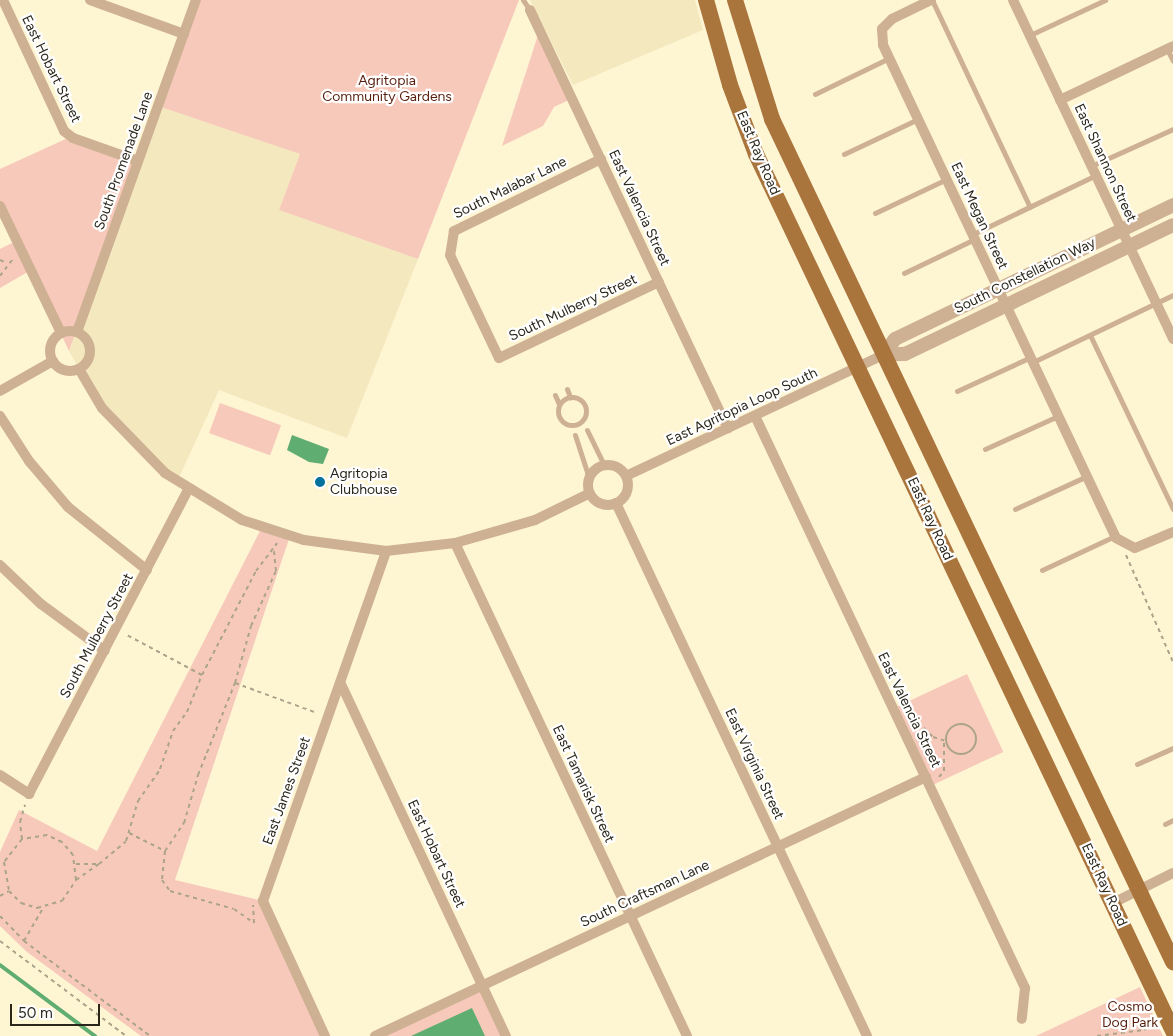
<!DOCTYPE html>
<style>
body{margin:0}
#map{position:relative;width:1173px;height:1036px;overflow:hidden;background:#fef5d3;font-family:Figtree,sans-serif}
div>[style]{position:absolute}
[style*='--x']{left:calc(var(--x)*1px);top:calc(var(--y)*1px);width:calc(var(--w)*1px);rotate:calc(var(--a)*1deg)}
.built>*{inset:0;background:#f4e8be}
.green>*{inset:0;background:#f7c9ba;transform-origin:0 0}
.water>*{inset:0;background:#60ad72}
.stream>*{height:4px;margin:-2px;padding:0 2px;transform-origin:2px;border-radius:2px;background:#60ad72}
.path>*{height:2px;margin-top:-1px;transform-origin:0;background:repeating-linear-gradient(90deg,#aba48b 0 4px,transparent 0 8px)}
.path>.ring{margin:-1px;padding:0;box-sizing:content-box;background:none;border:2px solid #aba48b;border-radius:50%}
.service>*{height:5px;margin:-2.5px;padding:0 2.5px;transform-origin:2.5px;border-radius:2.5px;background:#ceb093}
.service>.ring{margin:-2.5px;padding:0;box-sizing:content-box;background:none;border:5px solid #ceb093;border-radius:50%}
.minor>*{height:10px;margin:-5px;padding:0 5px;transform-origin:5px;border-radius:5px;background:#ceb093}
.minor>.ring{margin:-5px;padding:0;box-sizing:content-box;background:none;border:10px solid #ceb093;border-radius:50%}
.tertiary>*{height:14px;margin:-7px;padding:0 7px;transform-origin:7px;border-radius:7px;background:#ceb093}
.primary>*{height:16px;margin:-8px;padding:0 8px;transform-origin:8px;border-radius:8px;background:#aa753c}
.dots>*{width:14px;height:14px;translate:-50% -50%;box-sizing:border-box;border:2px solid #fff;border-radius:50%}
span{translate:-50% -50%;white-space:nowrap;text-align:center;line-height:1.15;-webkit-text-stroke:4.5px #fff;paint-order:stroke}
.street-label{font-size:14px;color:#2a261a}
.park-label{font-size:14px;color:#571f0d}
.poi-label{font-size:14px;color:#2a261a}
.left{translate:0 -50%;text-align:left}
.scale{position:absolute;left:10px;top:1004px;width:90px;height:22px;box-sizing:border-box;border:2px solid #2a261a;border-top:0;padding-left:6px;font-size:15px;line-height:18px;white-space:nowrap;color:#2a261a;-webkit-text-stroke:4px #fff;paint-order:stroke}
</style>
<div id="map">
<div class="built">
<div style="clip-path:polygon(530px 0,695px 0,703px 30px,573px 85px)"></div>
<div style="clip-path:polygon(158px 106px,300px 154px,279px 210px,418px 259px,347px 438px,219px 390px,177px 482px,90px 389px,69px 351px)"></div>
</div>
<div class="green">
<div style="clip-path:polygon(196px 0,519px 0,418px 259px,279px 210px,300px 154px,158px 106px)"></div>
<div style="clip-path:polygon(540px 29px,573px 98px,554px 107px,543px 126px,502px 146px)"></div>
<div style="clip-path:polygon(70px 137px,138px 161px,69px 351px,31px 270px,0 288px,0 249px,16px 241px,0 206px,0 169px)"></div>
<div style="left:220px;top:403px;width:65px;height:32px;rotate:20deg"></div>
<div style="clip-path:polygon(262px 527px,290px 536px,175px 880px,263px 901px,325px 1036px,141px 1036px,27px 952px,0 926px,0 852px,19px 810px,97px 851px)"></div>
<div style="left:967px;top:674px;width:86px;height:81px;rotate:65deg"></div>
<div style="clip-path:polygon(482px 985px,506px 1036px,375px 1036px)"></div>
<div style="clip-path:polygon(1140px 987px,1163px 1036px,1036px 1036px)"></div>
</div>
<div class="water">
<div style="clip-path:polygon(292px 435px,329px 449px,323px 464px,309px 462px,287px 450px)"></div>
<div style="clip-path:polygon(472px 1008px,485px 1036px,411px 1036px)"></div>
</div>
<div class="stream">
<div style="--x:0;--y:965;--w:119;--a:36.8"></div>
</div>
<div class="path">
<div style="--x:0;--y:260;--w:7;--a:27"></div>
<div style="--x:0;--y:276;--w:21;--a:-53"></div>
<div style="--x:1126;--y:555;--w:117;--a:66.3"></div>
<div style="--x:202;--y:675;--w:117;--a:-62.6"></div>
<div style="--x:256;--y:571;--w:35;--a:-53"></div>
<div style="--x:235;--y:683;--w:59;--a:-74.3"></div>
<div style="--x:251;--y:626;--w:60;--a:-65.6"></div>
<div style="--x:276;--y:571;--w:20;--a:-96"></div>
<div style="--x:907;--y:711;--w:37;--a:45"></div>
<div style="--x:933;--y:737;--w:14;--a:17"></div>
<div class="ring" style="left:946px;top:724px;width:28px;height:28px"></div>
<div style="--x:939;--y:777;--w:8;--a:-50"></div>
<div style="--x:944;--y:771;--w:31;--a:-90"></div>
<div style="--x:129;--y:833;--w:40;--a:26.6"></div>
<div style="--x:165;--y:851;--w:34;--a:-56"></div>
<div style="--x:184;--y:823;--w:50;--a:-73.7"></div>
<div style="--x:198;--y:775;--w:99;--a:-68.1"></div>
<div style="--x:235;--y:683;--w:87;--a:20.1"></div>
<div style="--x:22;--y:839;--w:17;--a:-97"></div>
<div style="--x:20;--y:822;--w:18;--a:-74"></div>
<div style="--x:165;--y:851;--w:29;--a:96"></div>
<div style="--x:162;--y:880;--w:14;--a:54"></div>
<div style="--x:170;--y:891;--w:66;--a:15.7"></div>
<div style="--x:234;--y:909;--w:24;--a:35"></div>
<div style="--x:254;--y:923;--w:18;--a:-93"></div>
<div style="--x:76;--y:864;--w:23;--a:0"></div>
<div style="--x:99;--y:864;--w:35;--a:-40"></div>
<div style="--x:126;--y:841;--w:42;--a:-73.3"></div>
<div style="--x:138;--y:801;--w:39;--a:-55"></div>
<div style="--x:160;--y:769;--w:40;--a:-71.1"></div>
<div style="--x:173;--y:731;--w:24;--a:-54"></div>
<div style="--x:187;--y:712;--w:40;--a:-68"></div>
<div style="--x:202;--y:675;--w:87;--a:-152"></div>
<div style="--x:76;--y:880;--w:25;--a:-97"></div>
<div style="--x:73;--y:855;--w:17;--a:-130"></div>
<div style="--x:62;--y:842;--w:17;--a:-155"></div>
<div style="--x:47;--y:835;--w:25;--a:171"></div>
<div style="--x:22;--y:839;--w:29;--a:128"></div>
<div style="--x:4;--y:862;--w:29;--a:80"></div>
<div style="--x:9;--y:891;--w:17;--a:45"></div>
<div style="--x:21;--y:903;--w:17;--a:17"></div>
<div style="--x:37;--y:908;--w:26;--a:-16"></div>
<div style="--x:62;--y:901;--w:25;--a:-56"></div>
<div style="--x:76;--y:880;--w:28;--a:-35"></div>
<div style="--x:0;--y:896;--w:10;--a:-29"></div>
<div style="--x:0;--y:916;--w:35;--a:46"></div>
<div style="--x:24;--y:941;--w:158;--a:37"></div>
<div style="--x:0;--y:941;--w:158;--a:37"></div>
<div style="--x:24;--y:941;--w:38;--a:-60"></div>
<div style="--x:1097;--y:1036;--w:47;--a:-7.3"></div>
<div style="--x:1144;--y:1030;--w:13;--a:-29"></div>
</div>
<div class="service">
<div style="--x:523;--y:0;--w:12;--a:55"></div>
<div style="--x:932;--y:0;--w:229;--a:64.7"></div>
<div style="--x:1030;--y:35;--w:83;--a:-25"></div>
<div style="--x:1167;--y:49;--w:13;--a:63"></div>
<div style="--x:815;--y:94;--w:82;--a:-25.9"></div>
<div style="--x:844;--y:154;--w:82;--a:-25.3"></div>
<div style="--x:1091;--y:166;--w:90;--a:-24.3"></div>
<div style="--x:875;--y:213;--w:80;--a:-25.3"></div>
<div style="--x:973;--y:234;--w:136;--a:-25.6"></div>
<div style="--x:904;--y:273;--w:79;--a:-25.6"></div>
<div style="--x:1090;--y:335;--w:193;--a:64.5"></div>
<div style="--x:1033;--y:362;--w:155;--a:-25.6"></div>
<div style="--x:567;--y:389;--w:9;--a:69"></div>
<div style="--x:957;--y:391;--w:81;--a:-24.7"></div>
<div style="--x:555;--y:395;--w:10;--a:66"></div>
<div class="ring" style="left:558px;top:397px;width:23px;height:23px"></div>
<div style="--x:587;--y:430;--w:39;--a:64"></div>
<div style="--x:575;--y:435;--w:45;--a:72"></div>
<div style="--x:985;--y:449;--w:80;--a:-24.3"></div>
<div style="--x:1015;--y:509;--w:79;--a:-24.6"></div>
<div style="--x:1042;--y:570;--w:81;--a:-25"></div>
<div style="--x:1137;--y:764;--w:39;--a:-24"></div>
<div style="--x:1165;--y:824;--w:9;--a:-27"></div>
</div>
<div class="minor">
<div style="--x:3;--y:0;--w:145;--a:65"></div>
<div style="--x:64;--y:131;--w:11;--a:38"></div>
<div style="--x:73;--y:138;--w:69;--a:19.5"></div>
<div style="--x:90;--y:0;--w:100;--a:19.9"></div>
<div style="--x:931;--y:0;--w:43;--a:154"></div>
<div style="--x:892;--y:19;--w:14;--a:135"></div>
<div style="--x:882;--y:29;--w:16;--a:86"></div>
<div style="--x:883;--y:45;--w:545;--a:64.7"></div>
<div style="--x:1116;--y:538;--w:21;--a:28"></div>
<div style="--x:1135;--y:548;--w:41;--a:-22.8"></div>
<div style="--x:1013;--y:0;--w:375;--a:64.7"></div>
<div style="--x:530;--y:10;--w:463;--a:64.7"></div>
<div style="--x:1060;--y:100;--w:125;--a:-25.5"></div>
<div style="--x:601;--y:159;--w:164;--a:153.9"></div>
<div style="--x:454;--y:231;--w:24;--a:99"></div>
<div style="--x:450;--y:255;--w:114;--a:64.6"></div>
<div style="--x:499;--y:358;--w:177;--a:-25.4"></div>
<div style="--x:0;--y:206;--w:141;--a:64.3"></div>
<div class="ring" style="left:50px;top:331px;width:30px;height:30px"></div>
<div style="--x:77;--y:332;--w:353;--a:-70.3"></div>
<div style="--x:79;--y:369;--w:45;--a:59.5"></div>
<div style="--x:102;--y:408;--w:91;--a:45.9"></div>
<div style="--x:165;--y:473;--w:90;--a:31.4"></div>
<div style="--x:242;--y:520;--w:65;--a:17.9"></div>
<div style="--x:304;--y:540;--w:83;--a:7.6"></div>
<div style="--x:386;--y:551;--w:69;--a:-6.6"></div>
<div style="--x:455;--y:543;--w:83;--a:-16"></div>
<div style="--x:535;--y:520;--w:61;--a:-26.1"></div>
<div style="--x:0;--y:391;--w:61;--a:-29.5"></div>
<div style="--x:0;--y:416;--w:54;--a:57.2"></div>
<div style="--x:29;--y:461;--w:60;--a:49.7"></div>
<div style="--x:68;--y:507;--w:101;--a:38.6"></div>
<div style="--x:755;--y:416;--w:633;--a:64.73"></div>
<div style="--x:1025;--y:988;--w:31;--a:96"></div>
<div class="ring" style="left:588px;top:465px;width:30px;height:30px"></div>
<div style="--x:626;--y:476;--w:284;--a:-25.2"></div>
<div style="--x:616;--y:503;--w:589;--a:64.78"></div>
<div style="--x:455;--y:543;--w:545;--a:64.8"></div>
<div style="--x:0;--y:565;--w:57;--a:43.6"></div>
<div style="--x:41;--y:604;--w:79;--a:36.3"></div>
<div style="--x:341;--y:684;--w:389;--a:64.9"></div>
<div style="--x:0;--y:775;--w:35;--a:33"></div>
<div style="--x:29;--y:794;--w:343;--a:-62.4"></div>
<div style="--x:1113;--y:903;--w:67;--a:-26.6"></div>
<div style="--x:325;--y:1036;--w:149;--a:-114.7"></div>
<div style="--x:263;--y:901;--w:371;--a:-70.6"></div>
<div style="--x:375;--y:1036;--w:609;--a:-25.18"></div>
</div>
<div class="tertiary">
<div style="--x:883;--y:355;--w:20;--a:-53"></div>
<div style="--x:895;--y:339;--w:309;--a:-25.7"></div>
<div style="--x:883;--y:355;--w:22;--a:-3"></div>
<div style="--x:905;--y:354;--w:297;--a:-25.7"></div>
</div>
<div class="primary">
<div style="--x:706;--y:0;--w:88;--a:74.2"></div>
<div style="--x:730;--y:85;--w:74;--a:69.4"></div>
<div style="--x:756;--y:154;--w:971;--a:64.57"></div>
<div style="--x:735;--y:0;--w:125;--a:72.7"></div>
<div style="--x:772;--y:119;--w:934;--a:64.56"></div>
</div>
<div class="dots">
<div style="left:320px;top:482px;background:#00719c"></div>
</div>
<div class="street-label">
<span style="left:51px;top:69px;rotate:64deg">East Hobart Street</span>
<span style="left:758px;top:153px;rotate:67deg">East Ray Road</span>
<span style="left:124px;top:161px;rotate:-70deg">South Promenade Lane</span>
<span style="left:1105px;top:163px;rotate:65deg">East Shannon Street</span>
<span style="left:510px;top:188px;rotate:-26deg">South Malabar Lane</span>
<span style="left:639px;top:208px;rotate:65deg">East Valencia Street</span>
<span style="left:979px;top:216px;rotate:65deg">East Megan Street</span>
<span style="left:1025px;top:276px;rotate:-26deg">South Constellation Way</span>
<span style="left:573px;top:308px;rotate:-25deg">South Mulberry Street</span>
<span style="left:742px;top:407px;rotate:-25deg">East Agritopia Loop South</span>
<span style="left:930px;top:519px;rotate:65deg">East Ray Road</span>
<span style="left:97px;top:636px;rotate:-62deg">South Mulberry Street</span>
<span style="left:909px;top:710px;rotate:64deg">East Valencia Street</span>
<span style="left:754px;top:764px;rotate:65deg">East Virginia Street</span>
<span style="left:583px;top:784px;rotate:65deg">East Tamarisk Street</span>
<span style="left:287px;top:791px;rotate:-70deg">East James Street</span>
<span style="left:436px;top:854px;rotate:65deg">East Hobart Street</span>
<span style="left:1104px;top:885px;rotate:65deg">East Ray Road</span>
<span style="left:645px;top:894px;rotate:-25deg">South Craftsman Lane</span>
</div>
<div class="park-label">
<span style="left:387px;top:89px">Agritopia<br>Community Gardens</span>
<span style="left:1130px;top:1015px">Cosmo<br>Dog Park</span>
</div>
<div class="poi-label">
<span class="left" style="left:330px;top:482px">Agritopia<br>Clubhouse</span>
</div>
<div class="scale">50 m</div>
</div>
